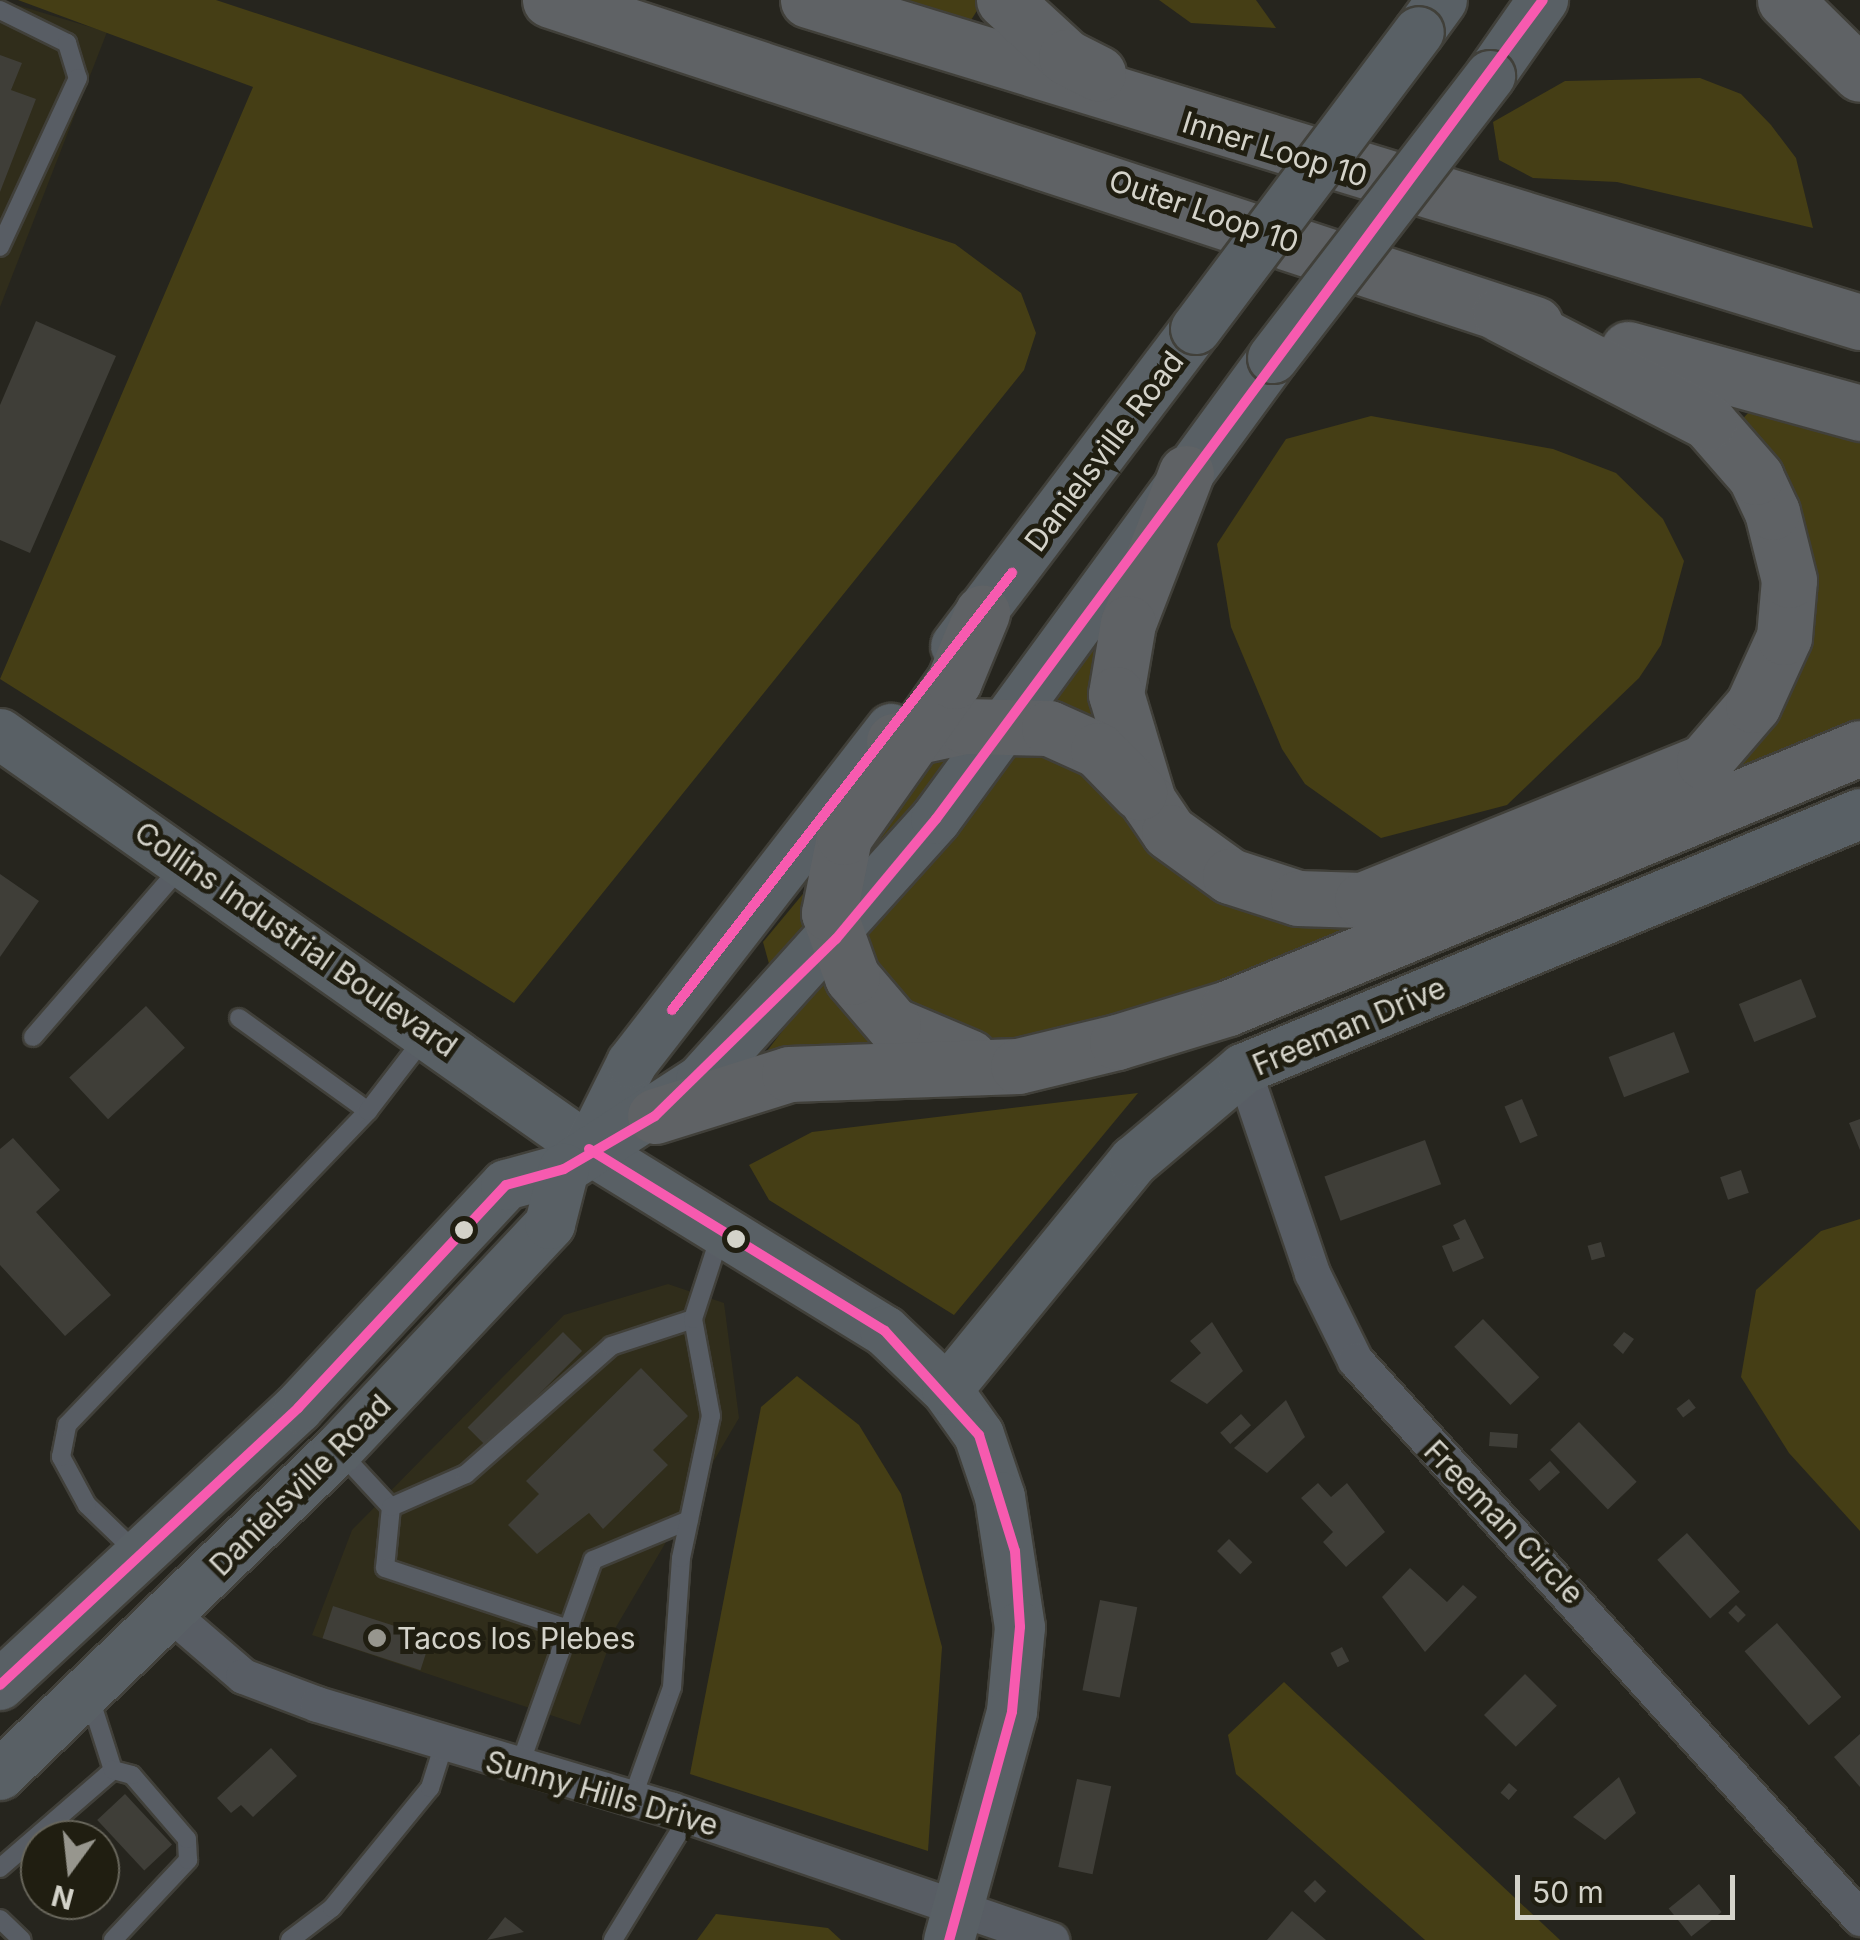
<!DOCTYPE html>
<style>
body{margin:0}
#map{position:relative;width:1860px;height:1940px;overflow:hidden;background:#26251e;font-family:Inter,sans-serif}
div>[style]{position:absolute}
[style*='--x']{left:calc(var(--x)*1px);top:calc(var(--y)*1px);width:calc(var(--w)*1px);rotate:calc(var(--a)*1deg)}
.built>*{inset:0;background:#302d1b}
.green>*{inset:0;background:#453e15}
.building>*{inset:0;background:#3f3e38;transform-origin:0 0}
.roads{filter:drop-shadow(2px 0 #41403a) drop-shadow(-2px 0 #41403a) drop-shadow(0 2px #41403a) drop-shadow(0 -2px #41403a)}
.lane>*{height:18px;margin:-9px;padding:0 9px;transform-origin:9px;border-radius:9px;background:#585d64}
.street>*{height:35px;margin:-17.5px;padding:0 17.5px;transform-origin:17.5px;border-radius:17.5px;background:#585d64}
.secondary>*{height:50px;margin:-25px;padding:0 25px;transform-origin:25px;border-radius:25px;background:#596065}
.highway>*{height:55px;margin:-27.5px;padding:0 27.5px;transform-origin:27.5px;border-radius:27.5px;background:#5f6265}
.bridges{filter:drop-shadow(2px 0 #41403a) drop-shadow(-2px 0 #41403a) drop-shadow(0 2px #41403a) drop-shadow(0 -2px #41403a)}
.secondary-bridge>*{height:50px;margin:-25px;padding:0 25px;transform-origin:25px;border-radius:25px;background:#596065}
.bus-1>*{height:10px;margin:-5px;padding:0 5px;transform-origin:5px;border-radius:5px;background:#f75aaf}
.dots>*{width:28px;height:28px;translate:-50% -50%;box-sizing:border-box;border:5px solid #201e11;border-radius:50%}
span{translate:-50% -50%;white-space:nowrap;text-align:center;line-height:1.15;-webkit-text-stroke:10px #201e11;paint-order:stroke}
.street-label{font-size:30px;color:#d4d3ca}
.poi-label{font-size:30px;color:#d4d3ca}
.left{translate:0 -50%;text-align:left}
.north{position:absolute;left:20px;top:1820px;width:100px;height:100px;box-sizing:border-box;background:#201e11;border:2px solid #68665b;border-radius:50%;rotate:195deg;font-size:28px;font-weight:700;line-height:40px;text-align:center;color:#d4d3ca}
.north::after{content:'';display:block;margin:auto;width:35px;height:45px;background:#97968e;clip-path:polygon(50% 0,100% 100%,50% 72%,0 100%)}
.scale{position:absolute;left:1515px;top:1875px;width:220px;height:45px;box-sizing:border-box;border:5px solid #d4d3ca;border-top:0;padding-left:12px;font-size:30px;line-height:35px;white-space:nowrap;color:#d4d3ca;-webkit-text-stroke:8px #201e11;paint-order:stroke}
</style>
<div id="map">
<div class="built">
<div style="clip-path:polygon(0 0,107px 32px,0 307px)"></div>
<div style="clip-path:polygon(668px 1284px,724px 1303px,739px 1418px,616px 1627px,580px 1725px,312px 1635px,352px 1530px,564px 1315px)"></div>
</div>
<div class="green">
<div style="clip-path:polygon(18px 0,216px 0,955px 244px,1021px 293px,1036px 333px,1024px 370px,514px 1003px,0 679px,253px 87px)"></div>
<div style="clip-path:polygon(884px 0,982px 0,983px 1px,968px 25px)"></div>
<div style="clip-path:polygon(1159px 0,1256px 0,1276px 28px,1191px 23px)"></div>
<div style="clip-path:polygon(1700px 78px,1741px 94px,1771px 125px,1796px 158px,1813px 228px,1617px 182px,1533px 178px,1499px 160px,1493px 122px,1565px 81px)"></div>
<div style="clip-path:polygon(1749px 412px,1860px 440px,1860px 733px,1223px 993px,1053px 1043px,942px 1040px,851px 943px,1017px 738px,1038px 739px,1284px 909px,1657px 803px,1781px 686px,1735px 427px)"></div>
<div style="clip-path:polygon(1371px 416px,1553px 449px,1616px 473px,1663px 519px,1684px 561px,1661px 645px,1639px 678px,1507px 805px,1381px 838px,1305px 784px,1282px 749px,1231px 627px,1217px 544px,1286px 439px)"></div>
<div style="clip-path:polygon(1128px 584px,1111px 739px,1035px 712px)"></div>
<div style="clip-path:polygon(963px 747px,855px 887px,849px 869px,913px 764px)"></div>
<div style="clip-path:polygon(812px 883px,820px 916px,771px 971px,763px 942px)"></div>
<div style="clip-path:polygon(825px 971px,910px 1047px,757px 1064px,793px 1017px)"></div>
<div style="clip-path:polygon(1138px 1093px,954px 1315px,769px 1200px,749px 1165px,812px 1132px)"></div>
<div style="clip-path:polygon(1860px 1219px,1860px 1531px,1789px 1453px,1741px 1377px,1756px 1290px,1821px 1231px)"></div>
<div style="clip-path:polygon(797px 1376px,859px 1425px,901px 1494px,942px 1647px,928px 1851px,690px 1774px,761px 1407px)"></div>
<div style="clip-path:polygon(1284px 1682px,1560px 1940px,1425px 1940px,1236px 1774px,1228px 1735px)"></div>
<div style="clip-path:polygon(716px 1914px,828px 1928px,841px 1940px,697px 1940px)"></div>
</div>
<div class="building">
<div style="clip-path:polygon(0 55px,22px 63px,11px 90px,36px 99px,0 192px)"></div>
<div style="clip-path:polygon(36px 321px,116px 356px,30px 553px,0 540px,0 405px)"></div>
<div style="clip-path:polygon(0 874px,39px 901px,0 957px)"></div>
<div style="left:1801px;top:979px;width:41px;height:67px;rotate:68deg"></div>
<div style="left:146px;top:1006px;width:57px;height:105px;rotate:47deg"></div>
<div style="left:1674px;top:1032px;width:43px;height:70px;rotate:69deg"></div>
<div style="left:1522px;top:1099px;width:40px;height:19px;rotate:67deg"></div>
<div style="clip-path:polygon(1860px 1119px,1860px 1150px,1849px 1123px)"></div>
<div style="clip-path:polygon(13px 1138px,60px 1190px,36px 1212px,111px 1295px,65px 1336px,0 1265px,0 1149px)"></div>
<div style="left:1425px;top:1140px;width:47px;height:107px;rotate:70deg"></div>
<div style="left:1741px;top:1170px;width:24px;height:22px;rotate:71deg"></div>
<div style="clip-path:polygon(1465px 1219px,1484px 1258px,1453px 1272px,1442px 1246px,1460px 1239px,1453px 1225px)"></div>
<div style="left:1601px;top:1242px;width:15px;height:14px;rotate:74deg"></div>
<div style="left:1483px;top:1319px;width:81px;height:40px;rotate:46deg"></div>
<div style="clip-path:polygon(1212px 1322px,1243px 1371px,1207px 1404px,1170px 1381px,1201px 1353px,1190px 1341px)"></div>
<div style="left:563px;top:1332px;width:27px;height:135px;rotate:45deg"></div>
<div style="clip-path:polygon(1624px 1332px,1634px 1339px,1623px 1354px,1613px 1345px)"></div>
<div style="clip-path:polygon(641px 1368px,688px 1416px,653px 1450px,668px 1465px,603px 1529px,589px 1513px,537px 1554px,508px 1525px,539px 1494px,526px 1481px)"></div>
<div style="left:1689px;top:1399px;width:11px;height:16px;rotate:52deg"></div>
<div style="clip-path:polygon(1286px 1400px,1305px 1437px,1267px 1473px,1234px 1448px)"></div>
<div style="left:1241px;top:1414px;width:15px;height:28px;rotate:48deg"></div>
<div style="left:1579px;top:1422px;width:83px;height:40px;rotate:46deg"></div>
<div style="left:1490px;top:1432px;width:28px;height:14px;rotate:4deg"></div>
<div style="left:1550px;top:1461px;width:15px;height:28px;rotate:48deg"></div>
<div style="clip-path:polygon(1318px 1483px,1331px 1497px,1347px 1483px,1385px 1532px,1346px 1567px,1323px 1542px,1333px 1532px,1301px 1498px)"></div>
<div style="left:1687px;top:1533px;width:79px;height:40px;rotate:48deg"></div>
<div style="left:1229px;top:1539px;width:33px;height:17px;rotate:45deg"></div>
<div style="clip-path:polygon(1410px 1568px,1447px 1602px,1463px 1585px,1477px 1597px,1425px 1652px,1382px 1597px)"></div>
<div style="left:1100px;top:1600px;width:38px;height:92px;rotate:11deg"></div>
<div style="left:1736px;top:1605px;width:14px;height:11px;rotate:45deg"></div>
<div style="left:333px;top:1606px;width:103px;height:34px;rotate:18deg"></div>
<div style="left:1777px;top:1623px;width:98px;height:43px;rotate:49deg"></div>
<div style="left:1342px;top:1647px;width:16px;height:13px;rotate:63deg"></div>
<div style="left:1525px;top:1674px;width:45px;height:58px;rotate:45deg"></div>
<div style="clip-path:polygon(1860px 1734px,1860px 1787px,1834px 1757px)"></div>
<div style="clip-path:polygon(271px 1748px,297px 1776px,253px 1817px,241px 1805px,231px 1813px,217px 1798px)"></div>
<div style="clip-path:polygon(1619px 1777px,1636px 1813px,1605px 1840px,1573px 1817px)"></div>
<div style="left:1077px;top:1779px;width:35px;height:90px;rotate:12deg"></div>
<div style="left:1509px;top:1783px;width:11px;height:13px;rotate:41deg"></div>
<div style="left:125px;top:1794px;width:69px;height:38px;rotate:47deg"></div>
<div style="left:1315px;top:1880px;width:16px;height:16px;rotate:45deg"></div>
<div style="left:1699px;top:1884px;width:36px;height:39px;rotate:51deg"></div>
<div style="clip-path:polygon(1292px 1911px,1326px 1940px,1267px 1940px)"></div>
<div style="clip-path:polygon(505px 1917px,524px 1932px,487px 1940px)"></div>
</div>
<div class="roads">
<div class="lane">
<div style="--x:0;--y:10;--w:75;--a:26.2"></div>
<div style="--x:67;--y:43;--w:37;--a:73"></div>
<div style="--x:78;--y:78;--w:186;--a:114.8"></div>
<div style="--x:239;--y:1018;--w:159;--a:35.8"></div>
<div style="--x:33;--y:1037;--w:225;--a:-49"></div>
<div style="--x:340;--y:1452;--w:75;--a:47.2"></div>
<div style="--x:391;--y:1507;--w:61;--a:95.6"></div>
<div style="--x:385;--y:1568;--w:193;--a:18.4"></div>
<div style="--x:391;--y:1507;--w:82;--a:-23.7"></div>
<div style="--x:466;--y:1474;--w:193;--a:-41.4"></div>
<div style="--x:611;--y:1346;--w:86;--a:-18.2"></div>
<div style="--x:139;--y:1555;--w:72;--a:-136.1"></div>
<div style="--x:87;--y:1505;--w:55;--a:-118.4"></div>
<div style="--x:61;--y:1457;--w:33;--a:-79"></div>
<div style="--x:67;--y:1425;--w:435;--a:-46.2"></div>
<div style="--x:368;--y:1111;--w:93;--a:-52.4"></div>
<div style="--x:519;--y:1767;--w:220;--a:-70.3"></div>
<div style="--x:593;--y:1560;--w:104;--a:-22.6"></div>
<div style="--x:632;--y:1799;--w:119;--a:-70.3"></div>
<div style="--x:672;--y:1687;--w:129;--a:-86"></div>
<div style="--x:681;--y:1558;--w:145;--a:-78.1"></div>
<div style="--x:711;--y:1416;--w:99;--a:-100.5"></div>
<div style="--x:693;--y:1319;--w:87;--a:-72"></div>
<div style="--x:0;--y:1868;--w:150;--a:-40.9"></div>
<div style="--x:113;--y:1770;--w:76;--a:-107.7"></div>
<div style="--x:0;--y:1919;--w:30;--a:44"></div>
<div style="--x:113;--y:1940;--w:110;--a:-46.8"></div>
<div style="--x:188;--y:1860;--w:21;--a:-93"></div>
<div style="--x:187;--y:1839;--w:84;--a:-130.7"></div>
<div style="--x:132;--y:1775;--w:20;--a:-165"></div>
<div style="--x:290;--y:1940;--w:53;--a:-37.3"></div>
<div style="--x:332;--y:1908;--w:155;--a:-50.8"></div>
<div style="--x:430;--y:1788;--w:43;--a:-72.4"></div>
<div style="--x:613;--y:1940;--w:145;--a:-58.5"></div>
</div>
<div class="street">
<div style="--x:1243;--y:1069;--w:215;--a:71.3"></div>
<div style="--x:1312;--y:1273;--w:97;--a:63.7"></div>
<div style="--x:1355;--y:1360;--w:753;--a:47.85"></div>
<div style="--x:171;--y:1614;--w:95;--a:40.7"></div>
<div style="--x:243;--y:1676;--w:79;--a:20.7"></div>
<div style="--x:317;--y:1704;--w:370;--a:16.6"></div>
<div style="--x:672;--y:1810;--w:401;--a:18.9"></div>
</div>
<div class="secondary">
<div style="--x:1419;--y:32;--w:39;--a:-54"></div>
<div style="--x:1490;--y:76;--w:93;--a:-55.1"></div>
<div style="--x:956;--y:646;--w:398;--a:-52.9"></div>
<div style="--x:0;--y:734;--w:721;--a:35.17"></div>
<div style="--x:589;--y:1149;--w:347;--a:31.6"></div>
<div style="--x:885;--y:1331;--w:86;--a:43.6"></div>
<div style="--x:947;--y:1390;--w:55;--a:54.6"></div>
<div style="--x:979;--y:1435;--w:65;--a:71.3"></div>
<div style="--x:1000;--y:1497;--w:132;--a:81.3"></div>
<div style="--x:1020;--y:1627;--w:85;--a:95.4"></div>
<div style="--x:1012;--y:1712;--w:237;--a:105.4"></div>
<div style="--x:589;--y:1149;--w:96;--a:-63.4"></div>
<div style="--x:632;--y:1063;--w:423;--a:-52.2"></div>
<div style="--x:947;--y:1390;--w:296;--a:-50.8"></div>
<div style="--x:1134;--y:1161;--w:143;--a:-40.2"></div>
<div style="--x:1243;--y:1069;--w:668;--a:-22.45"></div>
<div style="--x:0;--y:1685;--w:407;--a:-42.9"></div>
<div style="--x:298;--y:1408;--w:305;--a:-47"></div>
<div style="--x:506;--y:1185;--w:60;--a:-15.4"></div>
<div style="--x:564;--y:1169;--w:163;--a:-33"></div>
<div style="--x:701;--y:1080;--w:351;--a:-48"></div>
<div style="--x:936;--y:819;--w:571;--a:-53.83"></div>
<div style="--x:0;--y:1775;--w:469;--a:-43.9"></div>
<div style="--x:338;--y:1450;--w:310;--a:-46.8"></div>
<div style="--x:550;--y:1224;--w:57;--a:-75.7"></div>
</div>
<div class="highway">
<div style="--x:550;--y:0;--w:1037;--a:18.21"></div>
<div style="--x:808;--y:0;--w:1100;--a:17.02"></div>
<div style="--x:1004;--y:0;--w:84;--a:42.6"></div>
<div style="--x:1066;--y:57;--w:36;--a:27"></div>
<div style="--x:1785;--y:0;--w:105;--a:44.6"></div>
<div style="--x:1628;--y:349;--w:241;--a:15.4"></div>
<div style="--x:1186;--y:473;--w:161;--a:111.1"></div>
<div style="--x:1128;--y:623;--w:72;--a:99.6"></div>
<div style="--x:1116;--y:694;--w:112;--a:73.3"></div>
<div style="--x:1148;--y:801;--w:37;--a:56"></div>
<div style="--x:1169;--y:832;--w:75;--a:35.8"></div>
<div style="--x:1230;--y:876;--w:71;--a:17.9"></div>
<div style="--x:1298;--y:898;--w:64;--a:1.8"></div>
<div style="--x:1362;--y:900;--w:369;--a:-22"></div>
<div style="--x:1704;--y:762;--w:75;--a:-49.3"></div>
<div style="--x:1753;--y:705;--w:75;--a:-65.5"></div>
<div style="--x:1784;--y:637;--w:57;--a:-85"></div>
<div style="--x:1789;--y:580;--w:70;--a:-104"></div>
<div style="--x:1772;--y:512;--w:38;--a:-115"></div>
<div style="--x:1756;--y:477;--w:73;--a:-131.1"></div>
<div style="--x:1708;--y:422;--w:234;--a:-152.6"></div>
<div style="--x:894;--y:741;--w:73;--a:-11.9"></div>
<div style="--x:965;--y:726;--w:84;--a:1.4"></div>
<div style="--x:1049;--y:728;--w:54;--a:24.2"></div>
<div style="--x:1098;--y:750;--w:59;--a:45.7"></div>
<div style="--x:969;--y:1057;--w:82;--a:-157.2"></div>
<div style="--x:893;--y:1025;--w:63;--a:-130.5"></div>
<div style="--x:852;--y:977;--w:68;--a:-109.8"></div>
<div style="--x:829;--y:913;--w:77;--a:-78.8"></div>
<div style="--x:844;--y:837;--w:191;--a:-54.8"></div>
<div style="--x:954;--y:681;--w:74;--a:-67.6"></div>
<div style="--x:655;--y:1116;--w:140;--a:-17.4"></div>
<div style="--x:789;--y:1074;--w:229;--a:-2"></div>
<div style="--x:1018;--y:1066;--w:102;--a:-13.6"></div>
<div style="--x:1117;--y:1042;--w:116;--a:-17"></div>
<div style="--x:1228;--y:1008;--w:683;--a:-22.36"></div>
</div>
</div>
<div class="bridges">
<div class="secondary-bridge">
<div style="--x:1196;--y:329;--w:371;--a:-53.1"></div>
<div style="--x:1273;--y:358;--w:356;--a:-52.4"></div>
</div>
</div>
<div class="bus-1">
<div style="--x:672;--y:1010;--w:554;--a:-52.12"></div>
<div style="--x:589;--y:1149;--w:347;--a:31.6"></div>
<div style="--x:885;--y:1331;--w:140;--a:47.9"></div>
<div style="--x:979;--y:1435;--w:121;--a:72.8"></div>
<div style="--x:1015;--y:1551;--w:76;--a:86.2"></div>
<div style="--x:1020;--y:1627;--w:85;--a:95.4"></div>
<div style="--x:1012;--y:1712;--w:237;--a:105.4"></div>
<div style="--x:0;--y:1685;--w:407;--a:-42.9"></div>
<div style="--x:298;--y:1408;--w:305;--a:-47"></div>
<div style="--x:506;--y:1185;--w:60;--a:-15.4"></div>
<div style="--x:564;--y:1169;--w:105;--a:-30.2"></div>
<div style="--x:655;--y:1116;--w:253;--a:-44.4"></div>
<div style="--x:836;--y:939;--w:156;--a:-50.2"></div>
<div style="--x:936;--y:819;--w:1019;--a:-53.46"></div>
</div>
<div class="dots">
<div style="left:464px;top:1230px;background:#d4d3ca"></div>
<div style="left:736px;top:1239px;background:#d4d3ca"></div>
<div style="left:377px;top:1638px;background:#97968e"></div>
</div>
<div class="street-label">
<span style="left:1275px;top:149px;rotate:17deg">Inner Loop 10</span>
<span style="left:1204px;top:211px;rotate:19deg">Outer Loop 10</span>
<span style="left:1104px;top:451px;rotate:-53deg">Danielsville Road</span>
<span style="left:296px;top:939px;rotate:35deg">Collins Industrial Boulevard</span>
<span style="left:1349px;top:1026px;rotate:-23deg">Freeman Drive</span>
<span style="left:300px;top:1485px;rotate:-45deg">Danielsville Road</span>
<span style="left:1504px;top:1522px;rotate:46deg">Freeman Circle</span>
<span style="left:602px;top:1793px;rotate:16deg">Sunny Hills Drive</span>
</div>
<div class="poi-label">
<span class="left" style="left:397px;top:1638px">Tacos los Plebes</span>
</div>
<div class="north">N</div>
<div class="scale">50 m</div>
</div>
